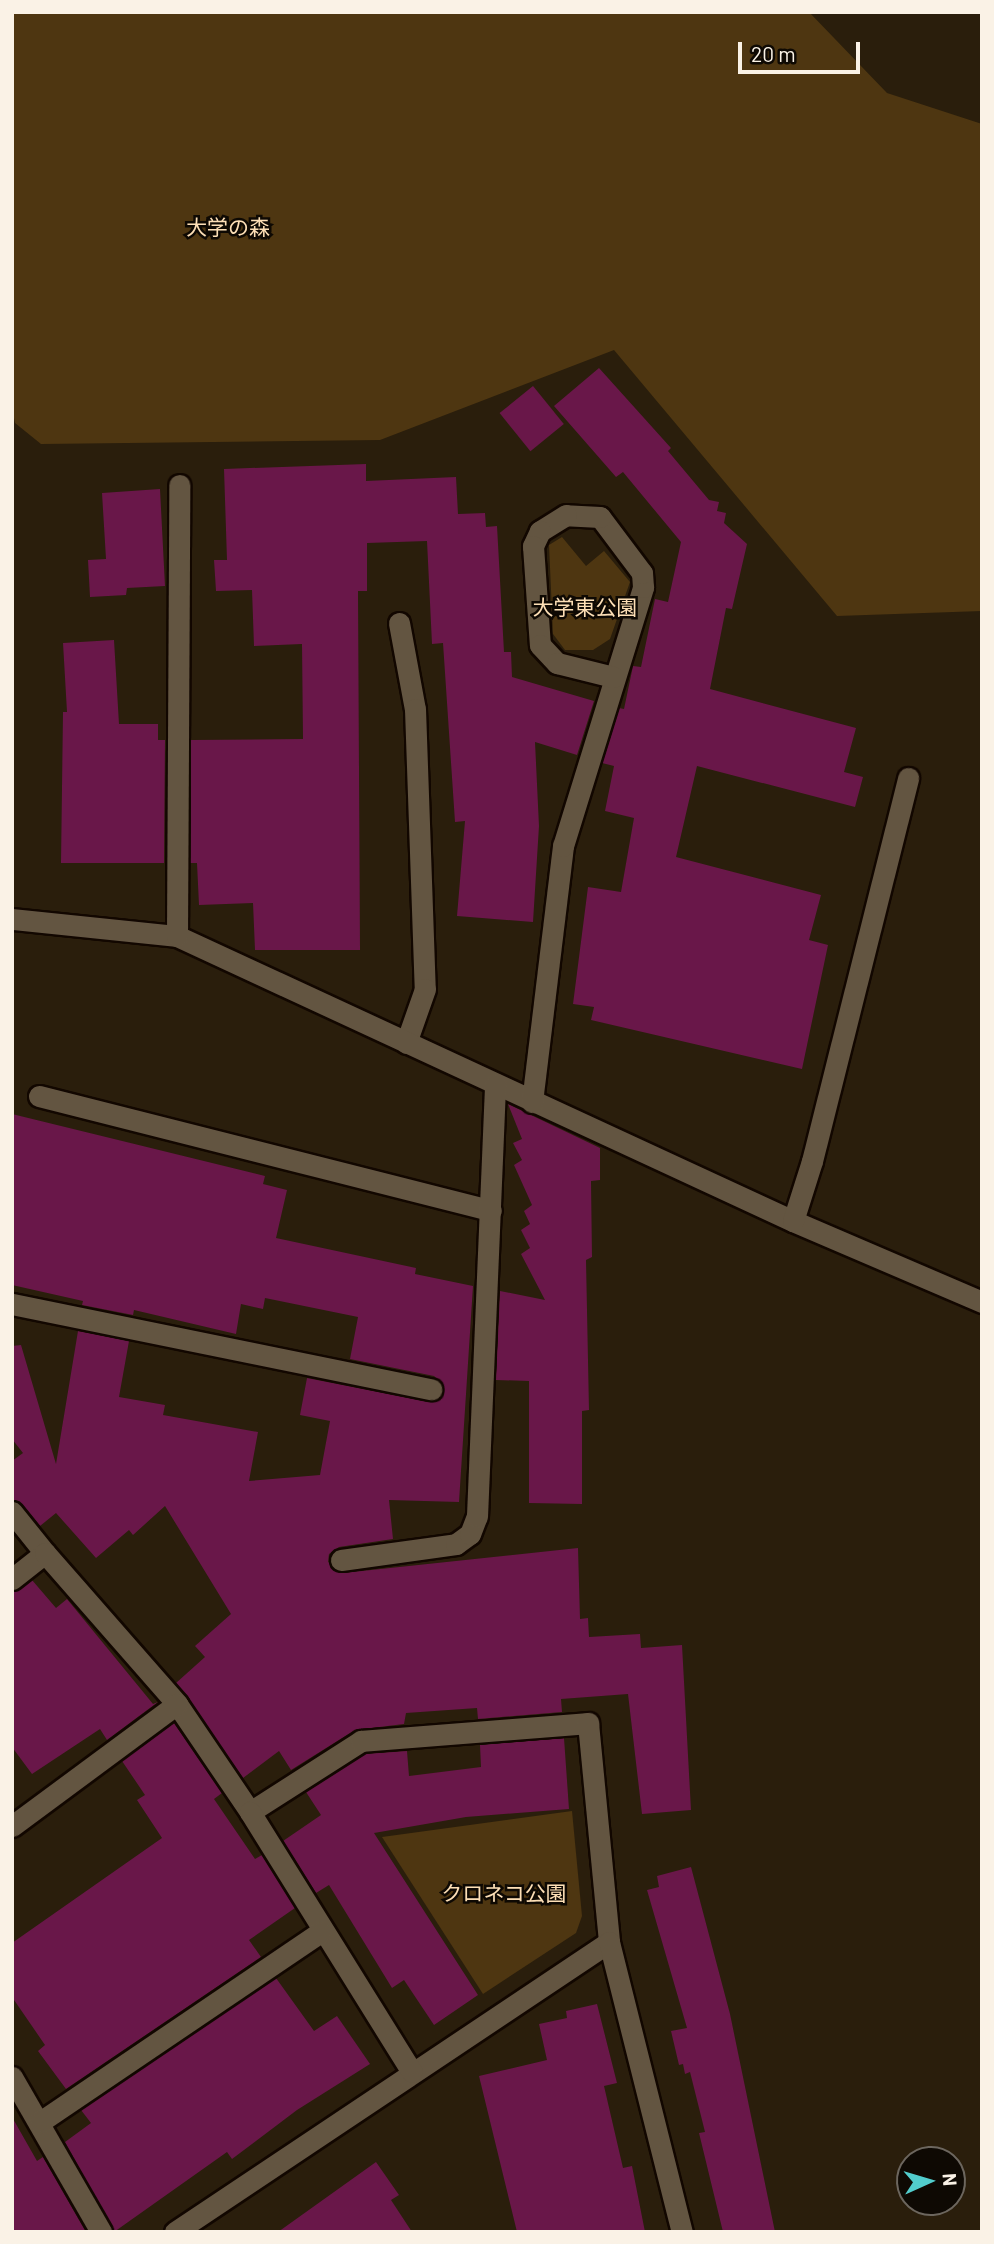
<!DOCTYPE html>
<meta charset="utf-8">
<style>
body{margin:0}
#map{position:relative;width:994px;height:2244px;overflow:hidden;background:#2a1e0c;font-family:Barlow,"Noto Sans JP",sans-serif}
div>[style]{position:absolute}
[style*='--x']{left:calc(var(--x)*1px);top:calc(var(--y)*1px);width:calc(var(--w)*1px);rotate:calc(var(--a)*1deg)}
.green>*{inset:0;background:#4e3611}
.building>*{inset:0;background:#691749;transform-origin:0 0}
.roads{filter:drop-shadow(2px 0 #120700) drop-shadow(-2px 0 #120700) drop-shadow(0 2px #120700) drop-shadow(0 -2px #120700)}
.lane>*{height:21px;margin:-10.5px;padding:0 10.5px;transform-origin:10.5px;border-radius:10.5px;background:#635541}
.street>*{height:21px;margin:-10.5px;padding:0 10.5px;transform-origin:10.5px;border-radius:10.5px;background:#635541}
span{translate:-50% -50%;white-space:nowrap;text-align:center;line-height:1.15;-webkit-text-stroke:5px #0e0903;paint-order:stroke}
.park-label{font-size:21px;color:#fddfb6}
.frame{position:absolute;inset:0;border:14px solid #faf2e6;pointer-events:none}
.north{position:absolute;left:896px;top:2146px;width:70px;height:70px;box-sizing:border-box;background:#0e0903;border:2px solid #6c665e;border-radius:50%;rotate:86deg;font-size:19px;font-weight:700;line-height:28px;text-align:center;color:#faf2e6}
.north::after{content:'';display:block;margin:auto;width:24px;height:32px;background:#52cdcd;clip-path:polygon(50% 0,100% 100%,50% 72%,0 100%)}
.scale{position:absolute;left:738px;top:42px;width:122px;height:32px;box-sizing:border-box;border:4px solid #faf2e6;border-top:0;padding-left:9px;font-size:21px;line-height:24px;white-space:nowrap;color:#faf2e6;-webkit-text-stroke:5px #0e0903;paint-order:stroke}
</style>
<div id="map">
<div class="green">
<div style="clip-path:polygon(12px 12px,809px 12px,887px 93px,982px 124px,982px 611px,837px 616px,614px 350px,380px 440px,41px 444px,15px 423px,12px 408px)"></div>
<div style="clip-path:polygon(562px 537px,586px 566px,604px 551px,630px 582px,610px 639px,593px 650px,565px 650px,553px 634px,549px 545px)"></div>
<div style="clip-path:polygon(572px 1811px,582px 1916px,576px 1933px,483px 1994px,382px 1837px)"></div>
</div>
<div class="building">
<div style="clip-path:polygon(599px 368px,671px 448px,668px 451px,709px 500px,719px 502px,717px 511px,726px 513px,724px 523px,747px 544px,732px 609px,726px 608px,710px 689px,856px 728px,844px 772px,863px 777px,855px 807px,697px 766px,676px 857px,821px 895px,809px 940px,828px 945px,802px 1069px,591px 1020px,594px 1007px,573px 1004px,588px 887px,621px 892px,634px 818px,605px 811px,614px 766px,602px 763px,619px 708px,624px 709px,633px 666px,641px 667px,655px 599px,668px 602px,681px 542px,623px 472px,616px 477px,554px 406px)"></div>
<div style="left:533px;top:386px;width:49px;height:43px;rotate:51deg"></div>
<div style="clip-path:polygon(366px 464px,366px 481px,456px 477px,458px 514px,485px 513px,486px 527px,497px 526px,504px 652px,511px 652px,512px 677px,594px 701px,577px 755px,535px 742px,539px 826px,533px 922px,457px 916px,465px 821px,455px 822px,443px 643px,432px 644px,427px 541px,367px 543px,367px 591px,358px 591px,360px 950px,255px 950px,253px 903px,199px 905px,197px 863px,190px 863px,191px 740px,303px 739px,302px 644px,254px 646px,252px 590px,216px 591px,214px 560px,227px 560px,224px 469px)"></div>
<div style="clip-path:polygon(160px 489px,165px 586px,127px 588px,126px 595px,90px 597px,88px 560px,106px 559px,102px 493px)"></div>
<div style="clip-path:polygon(114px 640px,119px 724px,158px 724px,158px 740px,165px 740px,164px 863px,61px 863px,63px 712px,67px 712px,63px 643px)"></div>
<div style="clip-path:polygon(508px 1104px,600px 1148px,600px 1180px,591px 1181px,592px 1257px,586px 1260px,589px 1410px,582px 1411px,582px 1504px,529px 1503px,529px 1381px,496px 1380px,500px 1291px,545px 1300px,521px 1254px,530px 1248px,521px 1230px,530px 1224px,524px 1211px,532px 1205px,514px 1165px,522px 1160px,513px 1143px,522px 1139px)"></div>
<div style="clip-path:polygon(12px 1114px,265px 1176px,263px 1184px,287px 1190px,276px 1238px,416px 1268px,415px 1274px,473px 1286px,459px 1502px,389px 1500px,393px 1539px,339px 1547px,329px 1554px,328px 1562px,343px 1573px,578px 1548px,580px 1619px,588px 1618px,589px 1637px,640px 1634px,641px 1648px,682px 1645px,691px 1810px,642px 1814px,628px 1694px,561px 1699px,562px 1712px,478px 1719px,477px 1708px,406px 1713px,404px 1724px,355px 1730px,291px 1770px,279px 1751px,243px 1778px,176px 1683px,205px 1657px,195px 1646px,231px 1614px,165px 1506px,133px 1535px,129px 1530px,96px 1558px,56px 1513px,40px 1526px,22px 1504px,12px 1499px,12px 1461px,23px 1453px,12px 1439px,12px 1346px,21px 1345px,56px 1464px,78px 1331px,129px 1341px,119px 1397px,165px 1405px,163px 1415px,258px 1432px,249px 1481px,320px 1475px,330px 1421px,300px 1415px,307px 1378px,429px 1402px,441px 1397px,443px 1384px,434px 1376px,350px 1359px,358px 1317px,265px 1298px,263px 1309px,241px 1304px,236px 1334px,134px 1310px,133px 1315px,82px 1305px,83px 1301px,12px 1285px)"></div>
<div style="clip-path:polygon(32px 1580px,56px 1608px,67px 1599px,153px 1704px,158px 1702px,107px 1740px,100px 1729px,32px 1774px,12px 1747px,12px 1592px)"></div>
<div style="clip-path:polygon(174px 1723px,222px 1793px,214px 1799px,255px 1859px,262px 1855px,295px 1908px,249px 1940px,261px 1957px,66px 2089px,38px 2051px,45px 2045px,12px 1997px,12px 1943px,162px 1838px,137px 1800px,145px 1795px,122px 1761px)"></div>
<div style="clip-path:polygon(564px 1738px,569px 1809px,466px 1817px,374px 1833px,478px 1995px,434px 2025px,404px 1980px,392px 1988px,329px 1885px,316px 1893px,283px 1841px,321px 1815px,306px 1792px,365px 1754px,407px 1751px,409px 1776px,481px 1767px,480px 1745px)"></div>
<div style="clip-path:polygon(691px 1867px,730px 2014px,775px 2232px,723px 2232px,699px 2133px,705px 2132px,690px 2072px,685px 2074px,683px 2064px,679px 2065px,671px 2031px,687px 2028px,647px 1890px,659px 1887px,657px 1876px)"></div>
<div style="clip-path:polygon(276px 1978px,314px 2031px,337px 2016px,370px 2064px,297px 2110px,232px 2159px,227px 2152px,114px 2232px,65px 2142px,91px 2123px,81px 2110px)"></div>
<div style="clip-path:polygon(597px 2004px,617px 2083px,604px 2086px,623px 2168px,632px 2166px,645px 2232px,517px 2232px,479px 2076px,547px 2060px,539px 2024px,567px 2018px,566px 2011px)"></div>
<div style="clip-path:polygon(12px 2117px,37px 2161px,43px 2157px,86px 2232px,12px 2232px)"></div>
<div style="clip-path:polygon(376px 2162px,399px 2195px,391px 2200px,412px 2232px,278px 2232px)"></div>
</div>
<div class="roads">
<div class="lane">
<div style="--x:399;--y:623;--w:87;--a:79.5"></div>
<div style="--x:415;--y:709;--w:280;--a:88"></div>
<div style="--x:425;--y:989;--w:57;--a:109.4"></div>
</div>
<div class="street">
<div style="--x:12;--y:919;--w:166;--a:5.9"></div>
<div style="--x:177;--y:936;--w:679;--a:24.83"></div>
<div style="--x:793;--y:1221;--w:206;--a:23.2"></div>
<div style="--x:177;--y:936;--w:451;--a:-89.7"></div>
<div style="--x:39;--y:1096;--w:466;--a:14.2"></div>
<div style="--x:532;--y:1102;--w:258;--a:-83.1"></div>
<div style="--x:563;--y:846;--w:271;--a:-72.8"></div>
<div style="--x:643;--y:587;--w:14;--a:-94"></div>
<div style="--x:642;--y:573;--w:70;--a:-126.9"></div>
<div style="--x:600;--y:517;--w:34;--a:-177"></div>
<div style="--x:566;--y:515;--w:31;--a:148"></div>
<div style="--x:540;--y:531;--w:17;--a:115"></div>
<div style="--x:533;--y:546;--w:99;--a:86"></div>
<div style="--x:540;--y:645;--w:25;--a:47"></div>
<div style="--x:557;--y:663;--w:58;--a:14"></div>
<div style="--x:793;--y:1221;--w:63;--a:-72.4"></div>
<div style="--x:812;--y:1161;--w:395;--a:-75.9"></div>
<div style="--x:12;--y:1304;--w:428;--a:11.5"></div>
<div style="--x:12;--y:1512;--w:53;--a:51.2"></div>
<div style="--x:341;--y:1560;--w:116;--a:-7.9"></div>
<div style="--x:456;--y:1544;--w:17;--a:-36"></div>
<div style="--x:470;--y:1534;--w:19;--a:-69"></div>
<div style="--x:477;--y:1516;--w:432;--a:-87.6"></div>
<div style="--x:12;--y:1579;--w:42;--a:-38.2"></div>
<div style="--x:45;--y:1553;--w:201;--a:48.8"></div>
<div style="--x:177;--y:1704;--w:130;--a:55.9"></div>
<div style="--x:250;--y:1812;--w:132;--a:-32.6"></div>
<div style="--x:361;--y:1741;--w:228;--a:-4.5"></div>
<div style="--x:588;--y:1723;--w:220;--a:84.5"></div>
<div style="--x:609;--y:1942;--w:522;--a:146.25"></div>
<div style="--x:250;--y:1812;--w:306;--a:58.1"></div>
<div style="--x:12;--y:1826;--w:205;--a:-36.5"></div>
<div style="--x:609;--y:1942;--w:299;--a:75.9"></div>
<div style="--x:12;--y:2077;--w:179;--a:60.1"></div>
<div style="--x:40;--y:2122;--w:339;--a:-34.1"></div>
</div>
</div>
<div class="park-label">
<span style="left:228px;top:227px">大学の森</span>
<span style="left:585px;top:607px">大学東公園</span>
<span style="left:504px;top:1893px">クロネコ公園</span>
</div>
<div class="frame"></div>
<div class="north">N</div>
<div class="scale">20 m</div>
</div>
